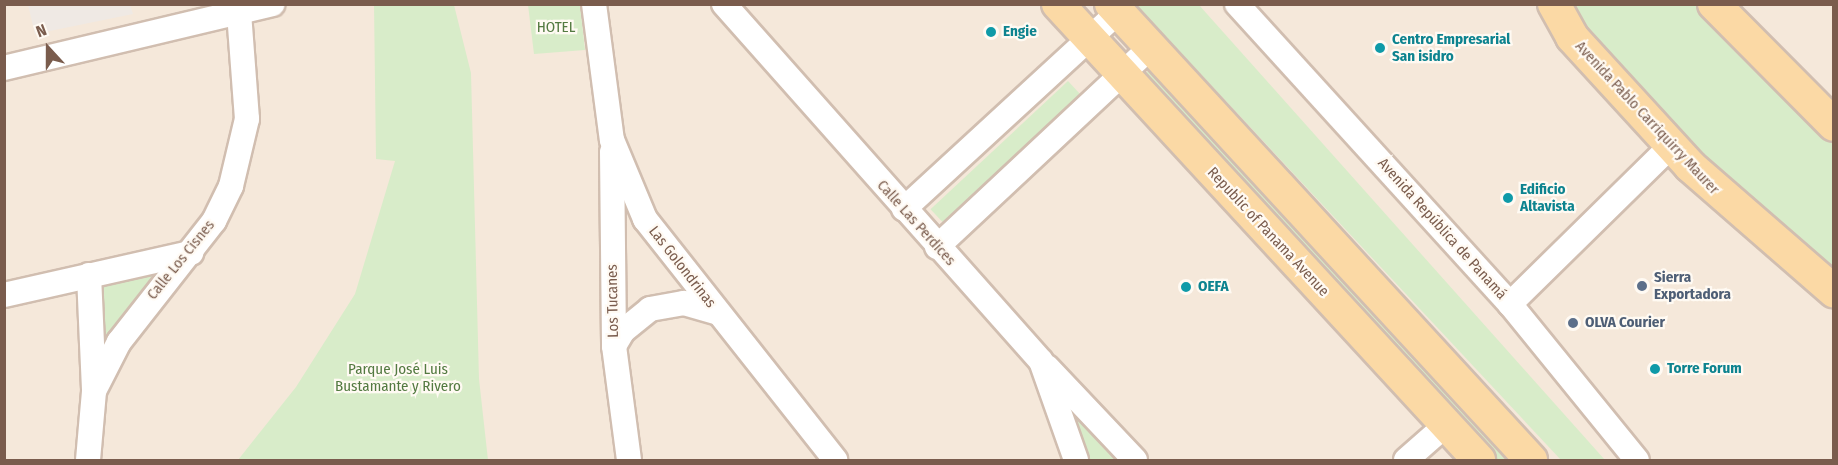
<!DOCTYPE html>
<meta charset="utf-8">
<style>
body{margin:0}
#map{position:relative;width:1838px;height:465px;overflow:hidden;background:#fdf6ec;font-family:"Fira Sans Condensed",sans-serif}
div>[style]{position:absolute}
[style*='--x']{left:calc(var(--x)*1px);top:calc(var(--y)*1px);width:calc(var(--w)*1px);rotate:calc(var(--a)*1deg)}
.residential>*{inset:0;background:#f5e8da;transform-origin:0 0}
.industrial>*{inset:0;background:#efe9e4}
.green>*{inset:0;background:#d8ecc9;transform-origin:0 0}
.roads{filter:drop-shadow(2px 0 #d1beb0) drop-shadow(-2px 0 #d1beb0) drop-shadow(0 2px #d1beb0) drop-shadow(0 -2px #d1beb0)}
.minor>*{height:24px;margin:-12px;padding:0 12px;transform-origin:12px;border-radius:12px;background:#fff}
.major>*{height:32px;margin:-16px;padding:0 16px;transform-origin:16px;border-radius:16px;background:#fbd9a5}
.dots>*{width:16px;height:16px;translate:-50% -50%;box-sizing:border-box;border:3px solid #fffaf3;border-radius:50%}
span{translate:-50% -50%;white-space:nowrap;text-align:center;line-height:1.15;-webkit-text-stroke:4.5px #fffaf3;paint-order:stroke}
.park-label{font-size:15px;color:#537a41}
.culture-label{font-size:15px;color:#0d838f;font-weight:700}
.left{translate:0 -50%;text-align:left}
.street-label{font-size:15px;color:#7a5c4d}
.service-label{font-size:15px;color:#4e5e75;font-weight:700}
.frame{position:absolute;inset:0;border:6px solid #7a5c4d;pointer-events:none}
.north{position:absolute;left:18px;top:18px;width:60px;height:60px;-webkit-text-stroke:4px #fffaf3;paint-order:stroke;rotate:339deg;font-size:16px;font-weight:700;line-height:24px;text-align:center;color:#7a5c4d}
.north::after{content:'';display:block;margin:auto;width:21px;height:27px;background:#7a5c4d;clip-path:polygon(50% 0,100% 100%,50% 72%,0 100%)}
</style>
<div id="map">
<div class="residential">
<div style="left:5px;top:5px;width:1828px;height:455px"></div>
</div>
<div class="industrial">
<div style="clip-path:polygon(28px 5px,130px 5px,133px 14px,35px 34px)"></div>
</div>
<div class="green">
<div style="clip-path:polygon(374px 5px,454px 5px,471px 73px,479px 379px,488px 460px,238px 460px,296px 387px,355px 294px,395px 161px,376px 159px)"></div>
<div style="clip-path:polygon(528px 5px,580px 5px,585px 50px,534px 54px)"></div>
<div style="clip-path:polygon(1136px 5px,1199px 5px,1605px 460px,1561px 460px)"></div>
<div style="clip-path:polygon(1566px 5px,1699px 5px,1833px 140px,1833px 277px,1696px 155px,1584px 34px)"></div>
<div style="clip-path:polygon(1149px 70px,1506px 460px,1488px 460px,1141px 78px)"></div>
<div style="left:1068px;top:81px;width:19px;height:188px;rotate:47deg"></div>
<div style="clip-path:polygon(164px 265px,131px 304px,102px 346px,93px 281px)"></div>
<div style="clip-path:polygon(1076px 406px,1126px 460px,1087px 460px,1066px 407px)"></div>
</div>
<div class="roads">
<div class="minor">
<div style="--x:594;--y:4;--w:137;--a:82.5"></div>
<div style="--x:612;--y:140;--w:86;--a:67.3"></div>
<div style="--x:645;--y:219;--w:307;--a:51.7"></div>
<div style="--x:724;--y:4;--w:477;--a:48.4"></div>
<div style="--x:1041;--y:361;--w:105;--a:70.5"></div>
<div style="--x:1237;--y:4;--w:406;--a:47.7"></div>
<div style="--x:1510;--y:304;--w:201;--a:50.9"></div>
<div style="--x:4;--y:68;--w:276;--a:-13.4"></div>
<div style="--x:612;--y:152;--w:194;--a:89.4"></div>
<div style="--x:614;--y:346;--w:115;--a:82.5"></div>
<div style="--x:904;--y:209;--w:291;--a:-42.6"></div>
<div style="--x:937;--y:247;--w:291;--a:-43.1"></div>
<div style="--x:89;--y:275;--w:114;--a:87.5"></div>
<div style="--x:4;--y:295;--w:192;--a:-12.7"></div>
<div style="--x:1510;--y:304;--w:226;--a:-44.5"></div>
<div style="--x:614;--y:346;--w:17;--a:-59"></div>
<div style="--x:623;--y:331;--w:35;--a:-39"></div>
<div style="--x:650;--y:309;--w:35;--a:-10"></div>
<div style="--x:684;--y:303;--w:33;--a:16"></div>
<div style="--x:1047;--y:367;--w:128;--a:46.6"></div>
<div style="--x:88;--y:460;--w:69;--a:-85"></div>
<div style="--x:94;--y:391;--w:55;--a:-63"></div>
<div style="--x:119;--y:342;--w:154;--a:-51.9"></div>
<div style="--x:214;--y:221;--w:39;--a:-64"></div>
<div style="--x:231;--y:186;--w:69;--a:-76.6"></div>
<div style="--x:247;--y:119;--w:106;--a:-94.3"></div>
<div style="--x:1406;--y:460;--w:55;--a:-41.3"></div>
</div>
<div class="major">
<div style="--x:1058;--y:4;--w:621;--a:47.29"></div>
<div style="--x:1111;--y:4;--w:620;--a:47.35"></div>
<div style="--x:1554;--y:4;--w:38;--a:61"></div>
<div style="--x:1572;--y:37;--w:175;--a:47.5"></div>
<div style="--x:1690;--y:166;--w:191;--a:41"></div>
<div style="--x:1714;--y:4;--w:170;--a:45.2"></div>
</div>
</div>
<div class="dots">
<div style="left:991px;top:32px;background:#0f9aa8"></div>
<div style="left:1380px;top:48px;background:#0f9aa8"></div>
<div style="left:1508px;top:198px;background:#0f9aa8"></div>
<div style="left:1642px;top:286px;background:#5c6f8a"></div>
<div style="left:1186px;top:287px;background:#0f9aa8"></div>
<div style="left:1573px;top:323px;background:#5c6f8a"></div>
<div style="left:1655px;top:369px;background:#0f9aa8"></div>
</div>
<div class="park-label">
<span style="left:556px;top:28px">HOTEL</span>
<span style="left:398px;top:378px">Parque José Luis<br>Bustamante y Rivero</span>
</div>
<div class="culture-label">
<span class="left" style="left:1003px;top:32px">Engie</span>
<span class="left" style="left:1392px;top:48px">Centro Empresarial<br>San isidro</span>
<span class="left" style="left:1520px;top:198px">Edificio<br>Altavista</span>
<span class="left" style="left:1198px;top:287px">OEFA</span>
<span class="left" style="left:1667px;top:369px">Torre Forum</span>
</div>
<div class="street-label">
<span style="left:1647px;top:118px;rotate:47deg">Avenida Pablo Carriquirry Maurer</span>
<span style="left:916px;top:223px;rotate:48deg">Calle Las Perdices</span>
<span style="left:1442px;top:229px;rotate:48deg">Avenida República de Panamá</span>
<span style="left:1268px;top:232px;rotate:47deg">Republic of Panama Avenue</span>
<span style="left:181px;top:260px;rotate:-51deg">Calle Los Cisnes</span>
<span style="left:682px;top:267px;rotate:52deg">Las Golondrinas</span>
<span style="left:613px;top:301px;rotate:-91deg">Los Tucanes</span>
</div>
<div class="service-label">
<span class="left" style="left:1654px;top:286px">Sierra<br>Exportadora</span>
<span class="left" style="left:1585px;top:323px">OLVA Courier</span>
</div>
<div class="frame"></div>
<div class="north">N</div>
</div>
